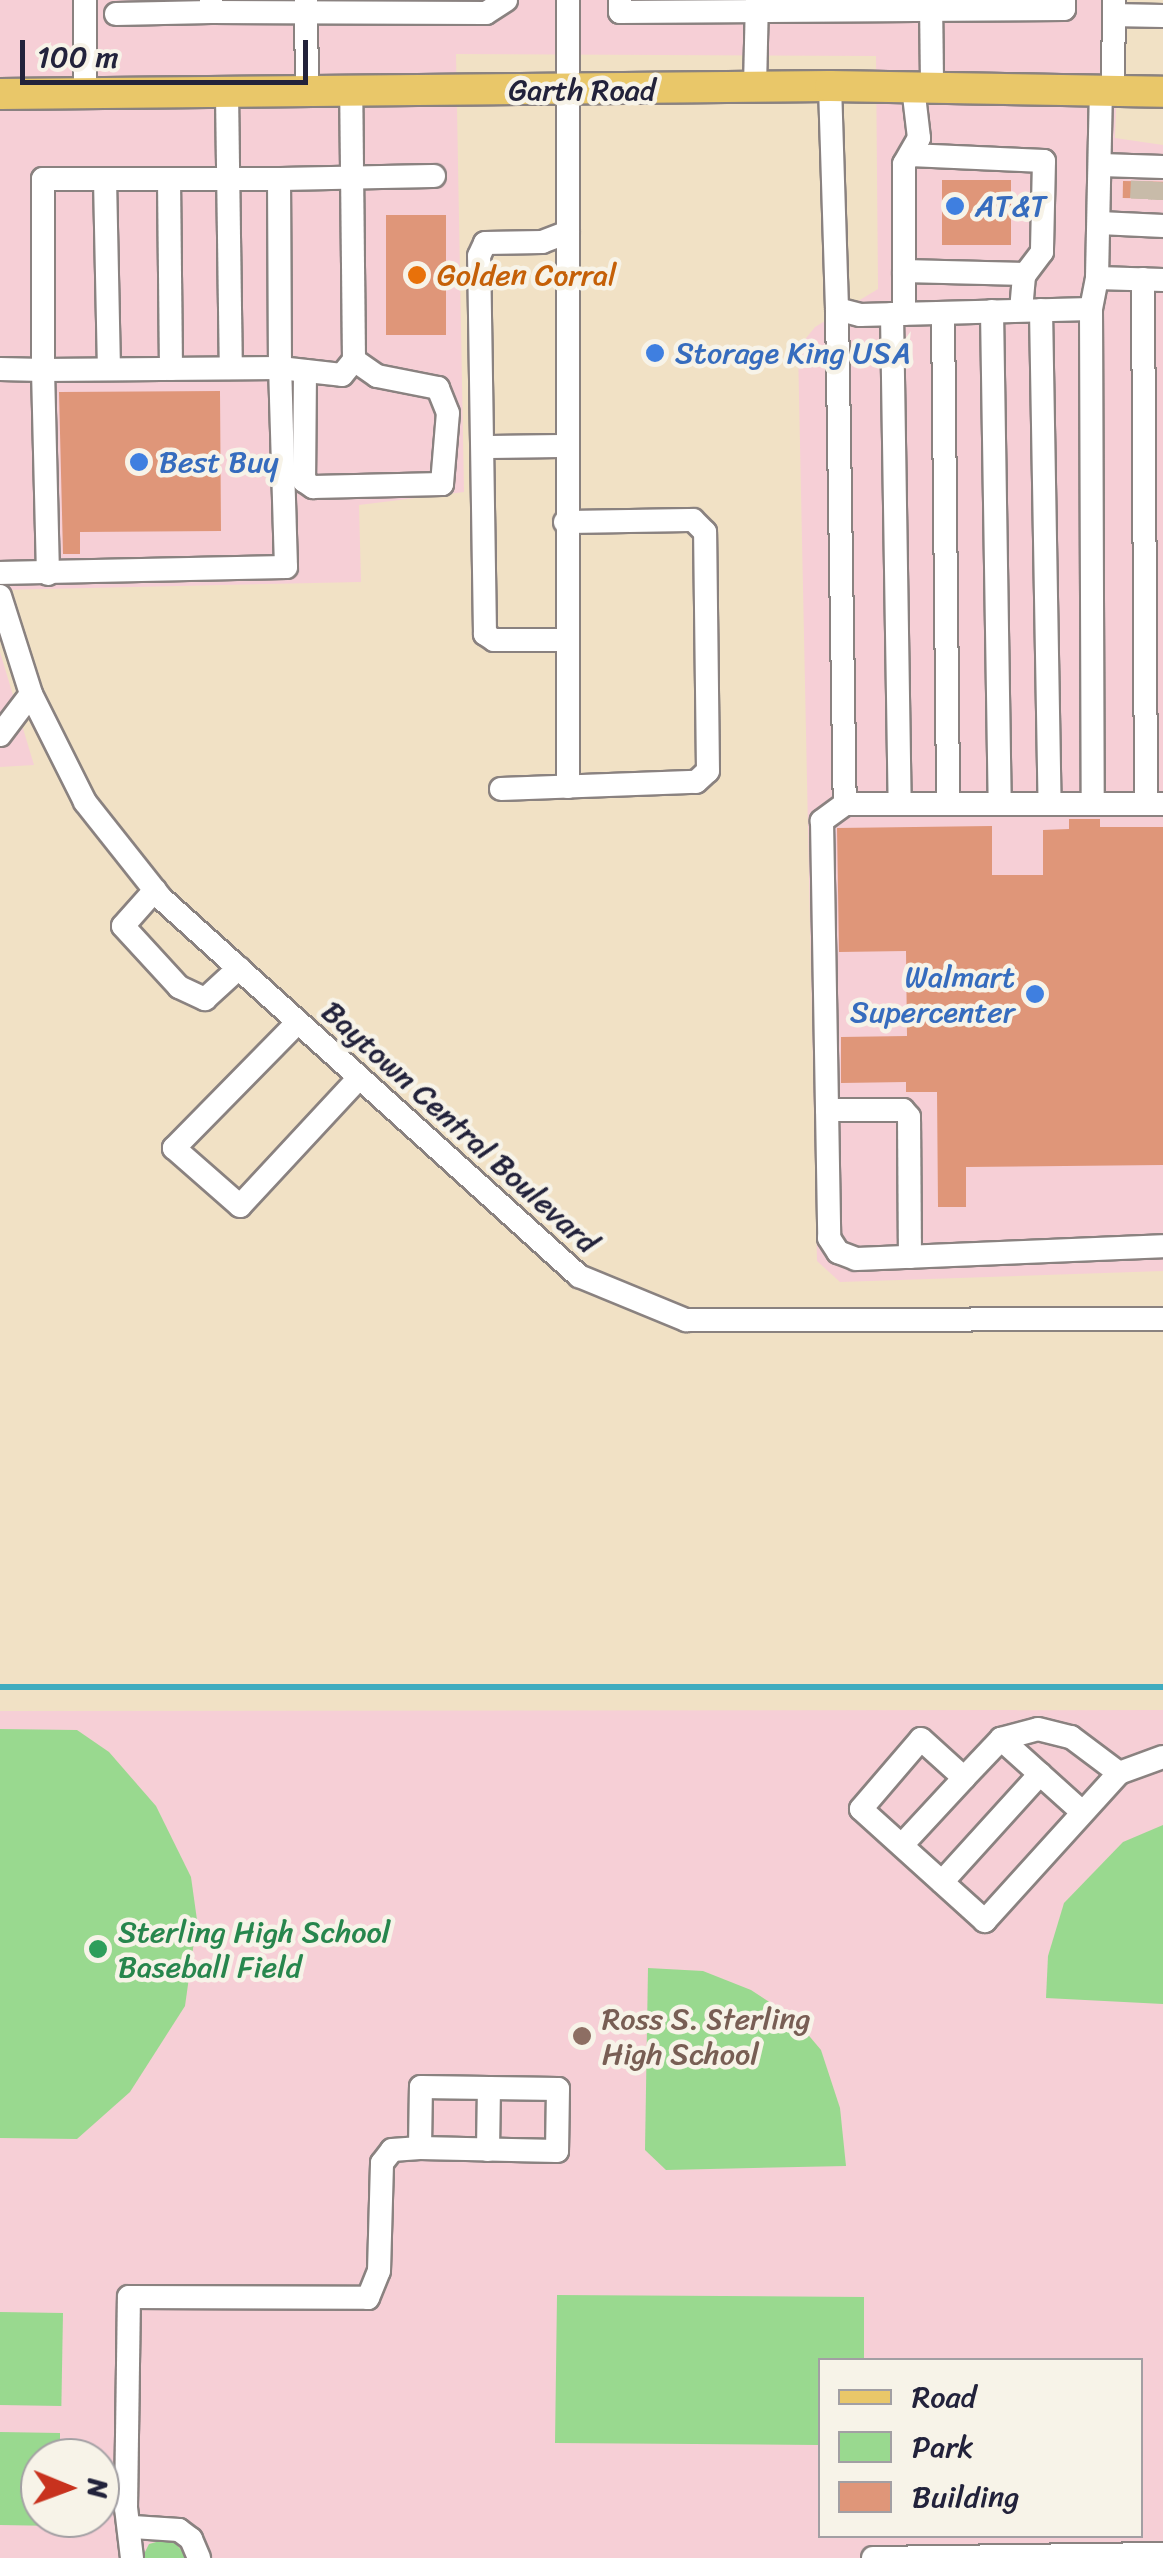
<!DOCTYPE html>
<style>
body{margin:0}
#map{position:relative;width:1163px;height:2558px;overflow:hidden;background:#f1e1c5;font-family:Sriracha,sans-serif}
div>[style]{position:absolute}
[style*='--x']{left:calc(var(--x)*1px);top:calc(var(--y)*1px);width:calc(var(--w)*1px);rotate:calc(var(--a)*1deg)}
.built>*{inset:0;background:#f6cfd6}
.green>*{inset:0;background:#99d98f;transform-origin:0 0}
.stream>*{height:6px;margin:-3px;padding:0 3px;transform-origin:3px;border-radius:3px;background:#40acbf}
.building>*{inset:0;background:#df9679;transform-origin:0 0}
.minor-tunnel>*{height:22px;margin-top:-11px;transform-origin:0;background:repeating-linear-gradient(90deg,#c8bba9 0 22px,transparent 0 33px)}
.roads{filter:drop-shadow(2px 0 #8a8280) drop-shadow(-2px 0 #8a8280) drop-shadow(0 2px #8a8280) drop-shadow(0 -2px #8a8280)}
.minor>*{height:22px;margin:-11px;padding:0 11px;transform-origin:11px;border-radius:11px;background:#fff}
.major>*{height:30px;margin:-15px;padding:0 15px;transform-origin:15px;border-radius:15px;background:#e9c769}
.dots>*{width:28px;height:28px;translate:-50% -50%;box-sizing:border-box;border:5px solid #f7f3e8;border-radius:50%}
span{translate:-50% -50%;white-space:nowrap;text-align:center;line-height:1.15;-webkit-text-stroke:9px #f7f3e8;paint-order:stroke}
.street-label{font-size:30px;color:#22223b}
.shop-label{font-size:30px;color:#366cbe}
.left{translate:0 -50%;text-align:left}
.right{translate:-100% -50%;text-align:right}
.food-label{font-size:30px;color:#c56008}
.leisure-label{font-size:30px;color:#27864d}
.education-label{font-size:30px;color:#785e54}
.legend{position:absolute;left:818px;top:2358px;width:325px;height:180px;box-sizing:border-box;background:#f7f3e8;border:2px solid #a29fa3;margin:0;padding:12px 18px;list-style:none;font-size:30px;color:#22223b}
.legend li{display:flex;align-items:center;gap:20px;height:50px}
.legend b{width:50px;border:2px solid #a29fa3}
.north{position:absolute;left:20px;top:2438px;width:100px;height:100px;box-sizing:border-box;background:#f7f3e8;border:2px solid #a29fa3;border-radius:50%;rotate:91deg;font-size:28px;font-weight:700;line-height:40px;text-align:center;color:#22223b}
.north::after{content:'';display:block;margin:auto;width:35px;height:45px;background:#c8321e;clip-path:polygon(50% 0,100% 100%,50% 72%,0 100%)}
.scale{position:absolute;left:20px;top:40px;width:288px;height:45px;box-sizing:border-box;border:5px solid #22223b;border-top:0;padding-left:12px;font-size:30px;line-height:35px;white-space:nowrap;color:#22223b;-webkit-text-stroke:8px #f7f3e8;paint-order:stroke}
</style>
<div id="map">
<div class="built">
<div style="clip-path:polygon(0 0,1120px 0,1115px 138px,1163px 145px,1163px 1271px,840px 1282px,817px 1261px,798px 348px,815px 327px,878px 289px,876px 56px,456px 54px,464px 492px,359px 505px,361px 582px,0 590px)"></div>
<div style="clip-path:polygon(0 652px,34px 765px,0 767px)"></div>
<div style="clip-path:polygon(evenodd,1163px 1710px,1163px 2558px,0 2558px,0 1711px,1163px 1710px,820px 2360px,1140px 2360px,1140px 2536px,820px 2536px,820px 2360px,1163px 1710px,40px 2458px,100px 2458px,100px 2518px,40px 2518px,40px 2458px)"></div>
</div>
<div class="green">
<div style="clip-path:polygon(0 1729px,77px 1730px,109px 1752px,156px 1806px,191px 1877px,197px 1920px,185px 2006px,130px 2092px,77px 2139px,0 2138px)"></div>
<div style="clip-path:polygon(1163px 1825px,1163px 2004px,1046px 1998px,1048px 1956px,1064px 1903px,1123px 1842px)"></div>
<div style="clip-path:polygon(648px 1968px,703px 1971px,751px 1990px,794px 2018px,821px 2050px,840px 2108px,846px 2166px,666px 2170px,645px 2150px)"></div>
<div style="clip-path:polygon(557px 2295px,864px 2297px,864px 2360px,820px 2360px,820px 2445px,555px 2443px)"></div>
<div style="left:0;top:2312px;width:63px;height:93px;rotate:1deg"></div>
<div style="clip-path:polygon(0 2432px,60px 2433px,60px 2458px,40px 2458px,40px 2518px,59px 2518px,58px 2526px,0 2525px)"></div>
<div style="clip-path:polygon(171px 2538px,188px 2558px,142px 2558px,149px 2544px)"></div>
</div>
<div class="stream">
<div style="--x:0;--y:1687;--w:1163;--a:0"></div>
</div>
<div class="building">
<div style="left:942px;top:180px;width:69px;height:65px"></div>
<div style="left:1123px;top:181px;width:40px;height:17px;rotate:1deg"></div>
<div style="left:386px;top:215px;width:60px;height:120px"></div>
<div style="clip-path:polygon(220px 391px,221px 531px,80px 532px,80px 554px,63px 554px,59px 392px)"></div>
<div style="clip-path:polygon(1069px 819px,1100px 819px,1100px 827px,1163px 827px,1163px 1165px,966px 1167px,966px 1207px,938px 1207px,937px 1092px,906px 1092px,906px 1082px,841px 1083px,841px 1037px,907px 1036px,906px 951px,839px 952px,837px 828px,992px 826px,992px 875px,1043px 875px,1043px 830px,1069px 829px)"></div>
</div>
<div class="minor-tunnel">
<div style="--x:1141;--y:199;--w:18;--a:-87"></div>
<div style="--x:1158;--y:200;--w:18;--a:-87"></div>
</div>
<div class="roads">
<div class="minor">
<div style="--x:211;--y:0;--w:12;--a:90"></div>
<div style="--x:211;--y:12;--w:275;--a:0.2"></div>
<div style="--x:486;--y:13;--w:24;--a:-33"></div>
<div style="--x:306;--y:0;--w:94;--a:89.4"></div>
<div style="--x:620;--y:0;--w:12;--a:90"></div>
<div style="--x:620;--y:12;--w:444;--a:-0.4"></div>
<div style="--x:1064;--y:9;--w:9;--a:-90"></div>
<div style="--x:931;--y:0;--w:87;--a:89.3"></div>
<div style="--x:116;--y:14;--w:95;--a:-1.2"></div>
<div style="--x:1114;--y:15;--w:49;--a:1.2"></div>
<div style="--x:830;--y:86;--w:223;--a:88.2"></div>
<div style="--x:755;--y:87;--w:87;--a:-88.7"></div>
<div style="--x:1113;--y:91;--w:91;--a:-89.4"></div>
<div style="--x:85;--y:93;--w:93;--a:-90"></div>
<div style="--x:227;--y:93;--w:275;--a:89.2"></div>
<div style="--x:910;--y:155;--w:134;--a:2.6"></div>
<div style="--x:1044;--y:161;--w:91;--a:91.3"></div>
<div style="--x:1042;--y:252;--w:30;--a:127"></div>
<div style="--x:1024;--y:276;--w:34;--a:95"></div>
<div style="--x:1101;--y:165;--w:62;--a:1.8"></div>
<div style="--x:105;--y:179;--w:190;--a:88.8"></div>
<div style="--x:169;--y:179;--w:190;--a:89.4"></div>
<div style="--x:279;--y:179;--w:155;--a:-1.1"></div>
<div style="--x:1100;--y:223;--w:63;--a:2.7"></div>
<div style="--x:904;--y:271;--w:121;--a:1.4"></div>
<div style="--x:1097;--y:278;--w:187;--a:-88.8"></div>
<div style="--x:1143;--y:279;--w:525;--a:89.67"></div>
<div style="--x:1163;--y:280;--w:66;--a:-178.3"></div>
<div style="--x:1097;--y:278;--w:32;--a:101"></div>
<div style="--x:1091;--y:309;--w:231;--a:178.5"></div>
<div style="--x:860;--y:315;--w:24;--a:-165"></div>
<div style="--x:837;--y:309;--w:495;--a:89.1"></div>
<div style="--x:845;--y:804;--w:318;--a:0"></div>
<div style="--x:1091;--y:309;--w:495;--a:89.8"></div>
<div style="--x:1041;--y:310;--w:494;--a:89"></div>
<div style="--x:992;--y:311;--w:493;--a:89.1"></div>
<div style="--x:943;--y:313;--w:491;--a:89.4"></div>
<div style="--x:892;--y:314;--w:490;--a:89.1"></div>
<div style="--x:904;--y:314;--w:150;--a:-90"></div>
<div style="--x:904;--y:164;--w:30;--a:-60"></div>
<div style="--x:919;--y:138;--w:51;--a:-96.7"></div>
<div style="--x:0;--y:369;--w:43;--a:1.3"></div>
<div style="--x:43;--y:370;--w:237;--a:-0.5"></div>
<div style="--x:280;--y:368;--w:189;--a:-90.3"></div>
<div style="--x:279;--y:179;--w:236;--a:180"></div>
<div style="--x:43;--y:179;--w:191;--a:90"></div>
<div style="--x:43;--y:370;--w:204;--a:88.6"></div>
<div style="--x:305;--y:371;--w:110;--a:90.5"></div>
<div style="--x:304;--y:481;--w:11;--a:34"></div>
<div style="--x:313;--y:487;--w:129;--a:-1.3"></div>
<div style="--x:442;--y:484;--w:71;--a:-85.2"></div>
<div style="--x:448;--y:413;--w:27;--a:-112"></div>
<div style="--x:438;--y:388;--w:62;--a:-168.9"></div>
<div style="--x:377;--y:376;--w:28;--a:-145"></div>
<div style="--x:483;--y:447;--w:84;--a:-0.7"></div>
<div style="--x:0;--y:573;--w:286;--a:-1.2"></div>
<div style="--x:286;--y:567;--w:199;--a:-91.7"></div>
<div style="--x:280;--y:368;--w:62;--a:6.4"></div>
<div style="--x:342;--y:375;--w:19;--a:-51"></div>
<div style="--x:354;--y:360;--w:268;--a:-90.6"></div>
<div style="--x:0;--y:596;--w:103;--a:72.4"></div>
<div style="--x:31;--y:694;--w:121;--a:63.4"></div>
<div style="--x:85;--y:802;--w:122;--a:51.6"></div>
<div style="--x:161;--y:898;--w:564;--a:42.12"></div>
<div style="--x:579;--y:1276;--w:116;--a:22.4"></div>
<div style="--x:686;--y:1320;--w:477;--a:-0.1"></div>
<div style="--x:566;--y:640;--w:72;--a:180"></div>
<div style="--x:494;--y:640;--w:11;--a:-146"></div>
<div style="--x:485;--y:634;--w:378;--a:-90.9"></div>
<div style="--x:479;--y:256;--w:14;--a:-65"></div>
<div style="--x:485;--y:243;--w:57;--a:-1"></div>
<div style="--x:542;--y:242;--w:28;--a:-21"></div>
<div style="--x:0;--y:735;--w:51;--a:-52.9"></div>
<div style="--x:568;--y:787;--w:787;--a:-90"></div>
<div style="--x:501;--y:789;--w:195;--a:-2.1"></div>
<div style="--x:696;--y:782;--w:16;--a:-43"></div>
<div style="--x:708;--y:771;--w:239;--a:-90.7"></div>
<div style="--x:705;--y:532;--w:17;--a:-135"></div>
<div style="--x:693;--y:520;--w:128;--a:179.1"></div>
<div style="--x:845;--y:804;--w:29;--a:144"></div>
<div style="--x:822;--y:821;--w:417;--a:89"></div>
<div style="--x:829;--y:1238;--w:17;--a:57"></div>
<div style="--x:838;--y:1252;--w:19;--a:21"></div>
<div style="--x:856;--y:1259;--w:307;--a:-2.4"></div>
<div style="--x:155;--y:890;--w:48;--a:131.6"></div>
<div style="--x:123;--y:926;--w:83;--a:47.4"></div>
<div style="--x:179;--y:987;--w:29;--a:25"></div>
<div style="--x:205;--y:999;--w:46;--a:-42.4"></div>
<div style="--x:298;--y:1022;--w:177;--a:134.5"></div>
<div style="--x:174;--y:1148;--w:88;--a:41.3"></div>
<div style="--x:240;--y:1206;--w:175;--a:-47.1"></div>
<div style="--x:827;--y:1110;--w:76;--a:0"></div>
<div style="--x:903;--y:1110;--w:9;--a:49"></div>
<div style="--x:909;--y:1117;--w:140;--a:89.6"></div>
<div style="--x:1038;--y:1729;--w:34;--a:14"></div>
<div style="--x:1071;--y:1737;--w:60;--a:36.9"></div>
<div style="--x:1119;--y:1773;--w:200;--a:132.2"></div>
<div style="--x:985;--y:1921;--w:167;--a:-137.9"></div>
<div style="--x:861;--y:1809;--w:92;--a:-49.4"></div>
<div style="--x:921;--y:1739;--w:58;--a:42.2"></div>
<div style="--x:964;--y:1778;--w:54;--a:-46.5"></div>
<div style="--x:1001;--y:1739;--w:38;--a:-15"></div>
<div style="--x:1001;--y:1739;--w:109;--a:42"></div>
<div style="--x:1119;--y:1773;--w:47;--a:-20"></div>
<div style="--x:902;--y:1845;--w:91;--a:-47.2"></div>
<div style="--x:942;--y:1882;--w:146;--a:-47.8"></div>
<div style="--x:421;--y:2087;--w:137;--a:0.8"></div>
<div style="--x:558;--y:2089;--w:62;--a:90.9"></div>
<div style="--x:557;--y:2151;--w:137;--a:-178.7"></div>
<div style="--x:420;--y:2148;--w:61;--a:-89.1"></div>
<div style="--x:488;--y:2150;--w:62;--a:-89.1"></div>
<div style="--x:133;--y:2527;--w:46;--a:3.7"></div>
<div style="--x:179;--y:2530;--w:15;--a:37"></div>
<div style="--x:191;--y:2539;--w:21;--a:67"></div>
<div style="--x:132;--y:2558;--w:50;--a:-96.8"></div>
<div style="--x:126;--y:2508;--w:211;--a:-89.2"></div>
<div style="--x:129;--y:2297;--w:239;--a:0.2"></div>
<div style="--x:368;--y:2298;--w:29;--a:-68"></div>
<div style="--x:379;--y:2271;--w:108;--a:-88.4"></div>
<div style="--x:382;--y:2163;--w:16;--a:-52"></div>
<div style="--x:392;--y:2150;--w:28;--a:-4"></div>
<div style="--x:873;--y:2558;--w:290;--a:-0.8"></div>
</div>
<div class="major">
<div style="--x:0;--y:94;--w:830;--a:-0.55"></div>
<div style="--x:830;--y:86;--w:333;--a:1"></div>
</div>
</div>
<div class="dots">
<div style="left:955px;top:206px;background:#3f7fe0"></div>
<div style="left:417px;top:275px;background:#e8710a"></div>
<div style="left:655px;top:353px;background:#3f7fe0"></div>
<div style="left:139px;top:462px;background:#3f7fe0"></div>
<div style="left:1035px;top:994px;background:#3f7fe0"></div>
<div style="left:98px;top:1949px;background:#2e9e5b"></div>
<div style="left:582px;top:2036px;background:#8d6e63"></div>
</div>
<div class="street-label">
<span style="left:582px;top:90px">Garth Road</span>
<span style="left:460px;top:1127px;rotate:42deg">Baytown Central Boulevard</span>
</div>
<div class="shop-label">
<span class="left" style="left:975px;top:206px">AT&amp;T</span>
<span class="left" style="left:675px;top:353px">Storage King USA</span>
<span class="left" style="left:159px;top:462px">Best Buy</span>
<span class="right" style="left:1015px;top:994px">Walmart<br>Supercenter</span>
</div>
<div class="food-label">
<span class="left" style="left:437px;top:275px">Golden Corral</span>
</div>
<div class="leisure-label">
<span class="left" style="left:118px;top:1949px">Sterling High School<br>Baseball Field</span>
</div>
<div class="education-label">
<span class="left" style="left:602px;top:2036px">Ross S. Sterling<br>High School</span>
</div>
<ul class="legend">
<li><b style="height:12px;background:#e9c769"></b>Road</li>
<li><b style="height:28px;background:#99d98f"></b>Park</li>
<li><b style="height:28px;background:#df9679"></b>Building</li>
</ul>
<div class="north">N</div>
<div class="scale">100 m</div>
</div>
